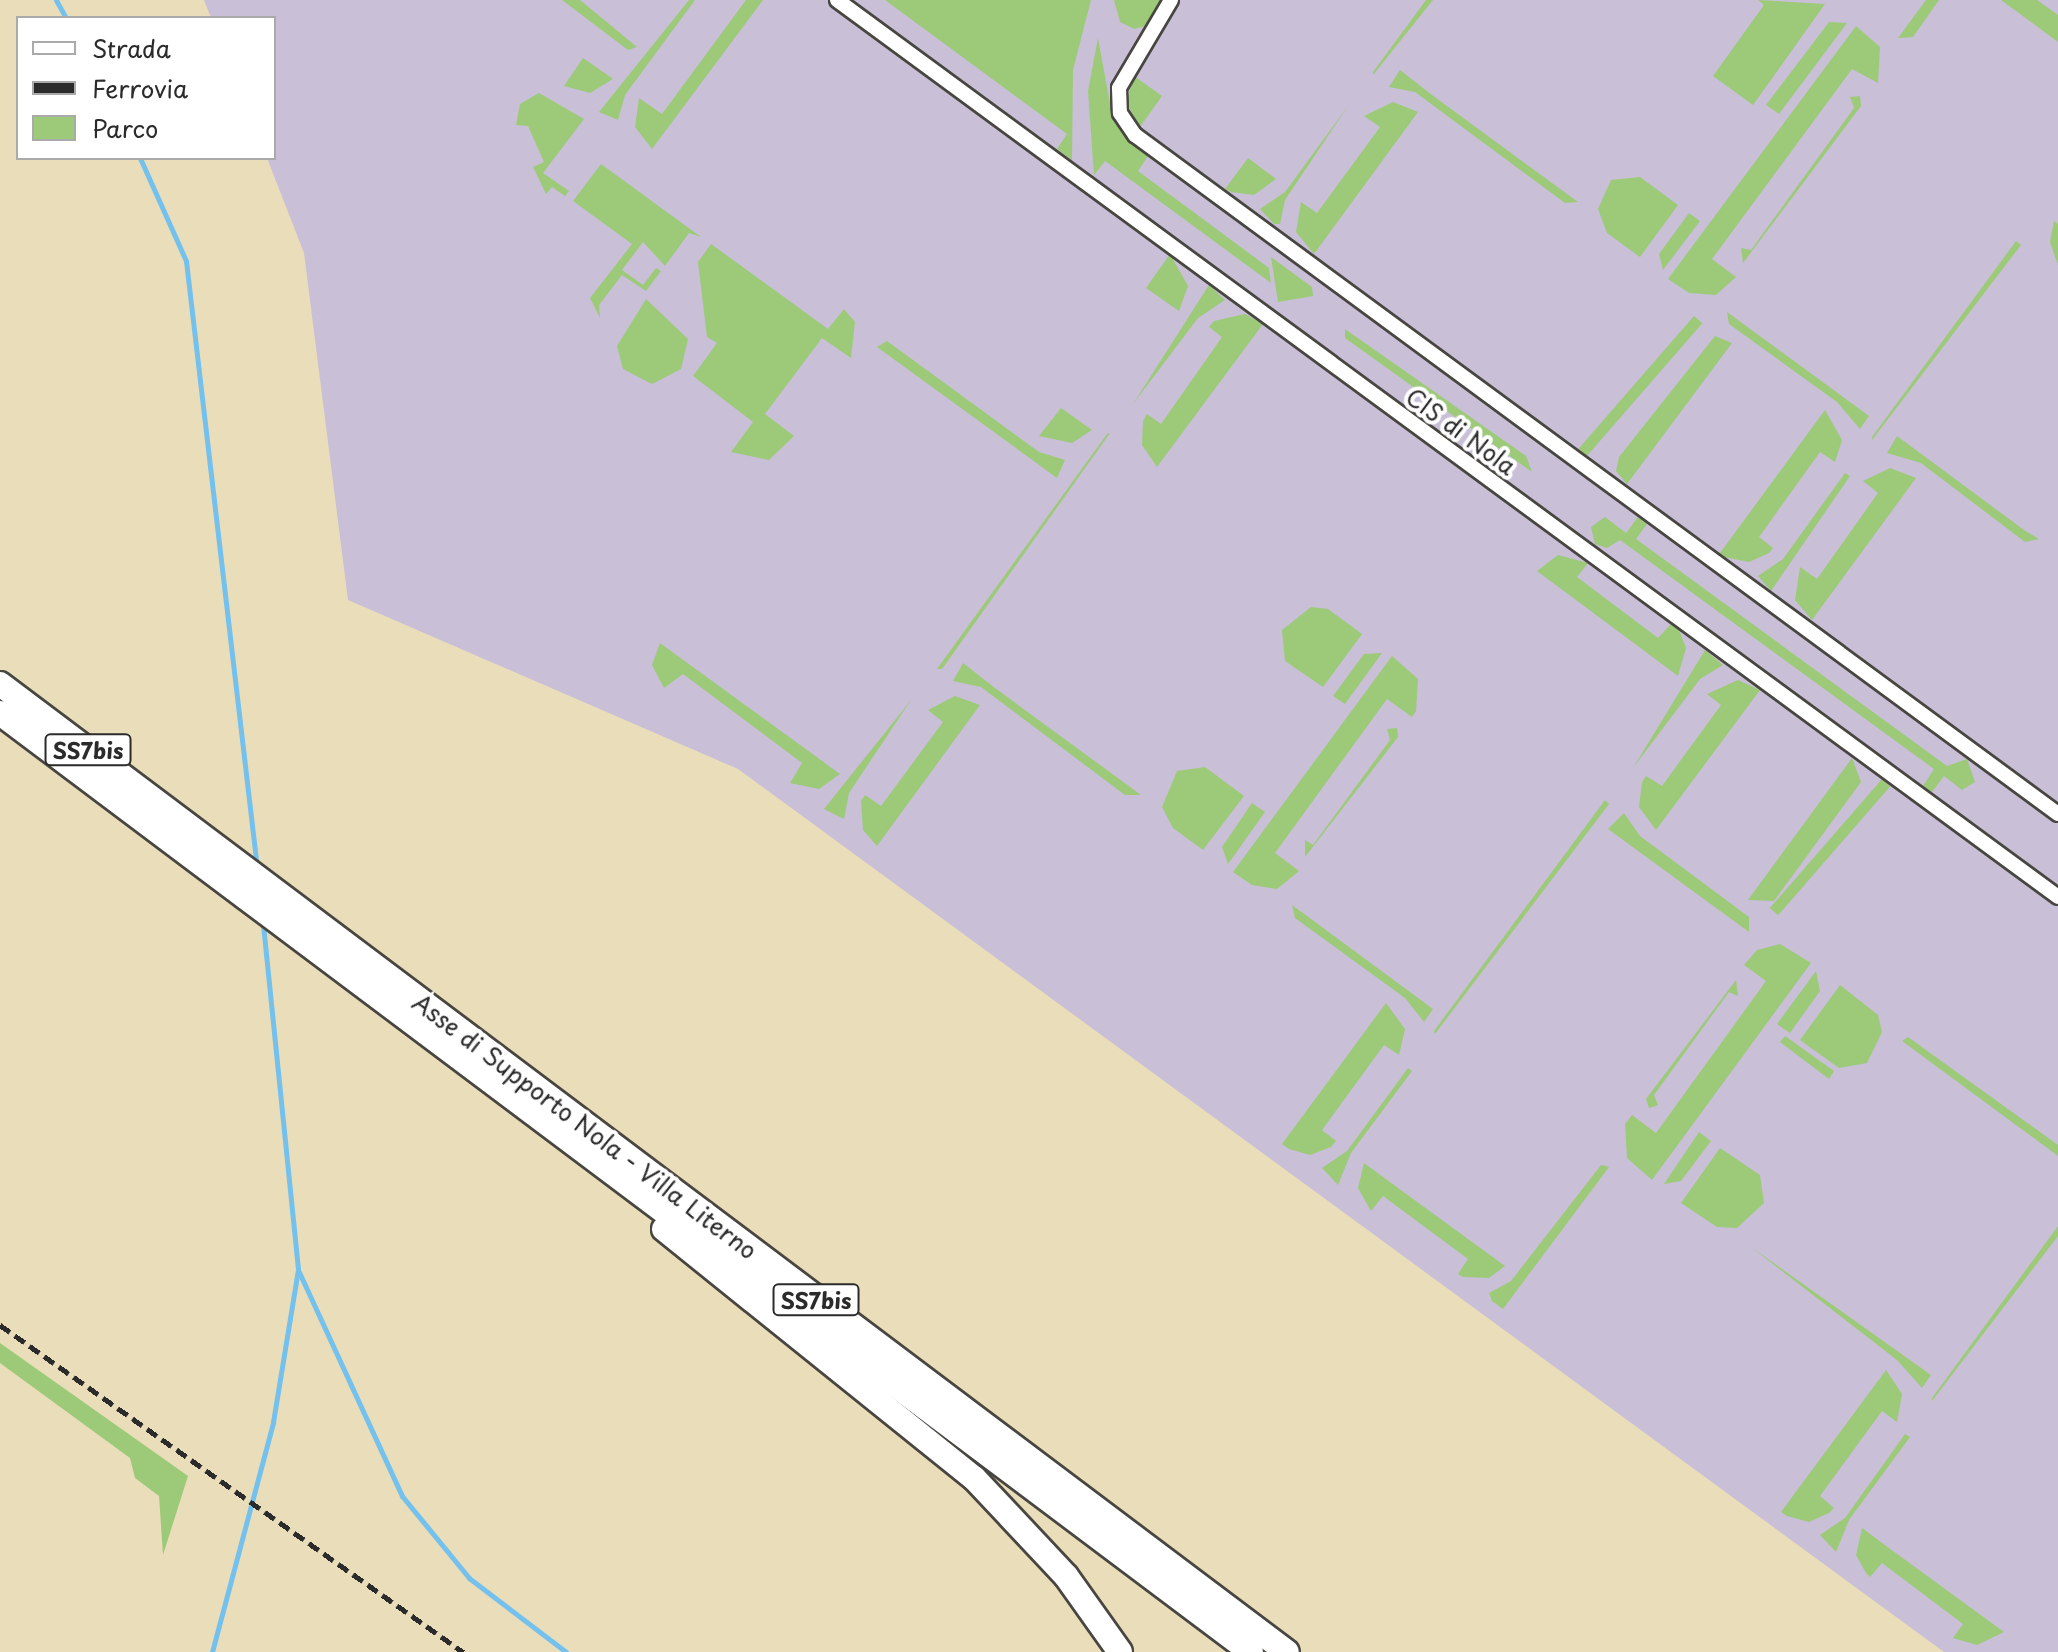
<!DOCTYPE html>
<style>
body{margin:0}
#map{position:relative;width:2058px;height:1652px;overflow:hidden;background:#eadeba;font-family:"Playpen Sans",sans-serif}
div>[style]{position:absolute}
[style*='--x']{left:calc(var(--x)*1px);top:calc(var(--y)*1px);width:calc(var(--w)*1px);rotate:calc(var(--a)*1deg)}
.industrial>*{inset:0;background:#c9bfd7}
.green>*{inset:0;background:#9cca78;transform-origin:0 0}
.stream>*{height:5px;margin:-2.5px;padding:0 2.5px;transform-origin:2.5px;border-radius:2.5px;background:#74c1ee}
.roads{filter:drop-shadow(2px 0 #484640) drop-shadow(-2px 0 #484640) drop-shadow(0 2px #484640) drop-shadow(0 -2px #484640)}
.minor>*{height:14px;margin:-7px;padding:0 7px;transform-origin:7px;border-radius:7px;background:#fff}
.trunk>*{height:24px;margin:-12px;padding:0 12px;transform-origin:12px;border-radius:12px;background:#fff}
.rail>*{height:5px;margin-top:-2.5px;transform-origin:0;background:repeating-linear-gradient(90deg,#2b2b2b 0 12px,transparent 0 18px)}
span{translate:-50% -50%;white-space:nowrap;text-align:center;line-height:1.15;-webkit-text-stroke:8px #fff;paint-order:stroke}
.shield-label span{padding:2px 6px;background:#fff;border:2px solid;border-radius:6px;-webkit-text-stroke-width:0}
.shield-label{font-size:22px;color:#2b2b2b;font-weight:700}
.street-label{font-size:24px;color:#2b2b2b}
.legend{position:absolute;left:16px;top:16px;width:260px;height:144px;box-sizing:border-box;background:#fff;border:2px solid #aaa;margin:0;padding:10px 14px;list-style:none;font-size:24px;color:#2b2b2b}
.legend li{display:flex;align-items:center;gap:16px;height:40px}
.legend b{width:40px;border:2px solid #aaa}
</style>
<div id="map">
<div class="industrial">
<div style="clip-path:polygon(204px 0,2058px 0,2058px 1652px,1944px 1652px,738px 769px,348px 600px,304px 253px,267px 158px,274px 158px,274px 18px,211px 18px)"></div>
</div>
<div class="green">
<div style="clip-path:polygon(562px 0,580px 0,637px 47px,628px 50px)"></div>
<div style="clip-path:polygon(689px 0,695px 0,625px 95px,618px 120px,599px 112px)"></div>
<div style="clip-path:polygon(746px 0,763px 0,652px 149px,635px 127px,639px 98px,662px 114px)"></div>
<div style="clip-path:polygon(885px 0,1091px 0,1073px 70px,1072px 160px,1057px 149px,1067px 134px)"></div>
<div style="clip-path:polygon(1114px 0,1160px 0,1161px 5px,1150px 25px,1134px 29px,1120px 22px)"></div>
<div style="clip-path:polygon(1426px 0,1433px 0,1373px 75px,1373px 72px)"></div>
<div style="clip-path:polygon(1758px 0,1825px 4px,1753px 105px,1713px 76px,1764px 5px)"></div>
<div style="clip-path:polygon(1926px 0,1939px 0,1913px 37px,1898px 38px)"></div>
<div style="clip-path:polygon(2001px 0,2037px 0,2058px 15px,2058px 42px)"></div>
<div style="clip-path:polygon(1829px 22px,1847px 23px,1779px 114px,1766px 105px)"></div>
<div style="clip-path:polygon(1856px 26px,1880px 47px,1878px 83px,1852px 69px,1712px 259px,1736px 277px,1716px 295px,1689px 293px,1668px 279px)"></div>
<div style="clip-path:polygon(1098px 38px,1113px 120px,1148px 156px,1138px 171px,1269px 268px,1271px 283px,1105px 161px,1094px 175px,1088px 91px)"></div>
<div style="clip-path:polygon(583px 58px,609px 76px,613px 79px,590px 93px,564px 86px)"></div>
<div style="clip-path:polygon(1400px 70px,1432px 95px,1578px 202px,1565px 203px,1415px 92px,1389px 87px)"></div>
<div style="clip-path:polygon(1134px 76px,1162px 96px,1140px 127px,1126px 102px)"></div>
<div style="clip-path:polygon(539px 93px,584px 119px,543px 173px,569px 191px,565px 196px,552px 187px,546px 194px,533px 167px,544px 162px,528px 126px,516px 125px,520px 104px)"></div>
<div style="clip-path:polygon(1860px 96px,1861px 106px,1743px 263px,1741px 248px,1751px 250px,1854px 108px,1850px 97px)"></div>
<div style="clip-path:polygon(1393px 102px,1418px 112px,1314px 254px,1296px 232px,1301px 202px,1317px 213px,1380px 127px,1364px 116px)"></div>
<div style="clip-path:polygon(1348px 106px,1285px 200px,1280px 224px,1274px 224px,1260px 209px,1285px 192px)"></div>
<div style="clip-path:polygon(1248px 158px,1276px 179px,1254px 195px,1231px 192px,1225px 189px)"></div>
<div style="clip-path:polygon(601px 164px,701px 237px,689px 233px,665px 266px,643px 242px,622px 270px,643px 285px,656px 268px,661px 271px,646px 291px,622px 275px,599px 305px,600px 318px,590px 298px,632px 244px,573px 201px)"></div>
<div style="clip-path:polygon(1640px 177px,1678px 205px,1640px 257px,1607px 233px,1598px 209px,1611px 180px)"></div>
<div style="clip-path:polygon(1689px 213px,1700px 221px,1663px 270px,1659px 254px)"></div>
<div style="clip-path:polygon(2054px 221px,2058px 224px,2058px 265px,2050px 242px)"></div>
<div style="clip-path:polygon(2016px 241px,2021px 245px,1872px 440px,1872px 437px)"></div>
<div style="clip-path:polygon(711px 244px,828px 329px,844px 309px,855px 322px,851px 358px,822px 338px,765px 414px,794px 436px,769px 460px,731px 452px,753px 422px,693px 376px,717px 343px,707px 337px,698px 262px)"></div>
<div style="clip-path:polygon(1170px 254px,1188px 286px,1179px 311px,1146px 288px)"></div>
<div style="clip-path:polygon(1271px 257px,1312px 287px,1313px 296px,1278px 302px)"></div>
<div style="clip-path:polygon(1209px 285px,1225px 300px,1198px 318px,1133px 404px)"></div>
<div style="clip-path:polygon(646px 299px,688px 339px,681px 369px,652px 384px,623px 369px,617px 346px)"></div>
<div style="clip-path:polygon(1727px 312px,1869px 416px,1860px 429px,1837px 402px,1729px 324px)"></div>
<div style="clip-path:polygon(1245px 314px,1263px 324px,1157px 467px,1142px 445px,1143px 421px,1147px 414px,1161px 424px,1222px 337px,1209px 327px,1214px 321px)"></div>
<div style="left:1694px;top:316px;width:11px;height:176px;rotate:41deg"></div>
<div style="clip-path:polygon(1345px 329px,1526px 456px,1532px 472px,1345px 338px)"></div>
<div style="clip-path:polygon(1715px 336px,1732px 343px,1627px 484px,1616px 471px,1619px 457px)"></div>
<div style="clip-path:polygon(887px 341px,1039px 452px,1065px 460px,1057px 478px,877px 347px)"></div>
<div style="clip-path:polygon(1061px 408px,1092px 430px,1072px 443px,1039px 436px)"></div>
<div style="clip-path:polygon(1825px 410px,1842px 440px,1835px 462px,1820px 452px,1759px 537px,1773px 548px,1769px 553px,1749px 562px,1724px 557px,1720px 553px)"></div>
<div style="clip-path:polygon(1110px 433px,942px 669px,937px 669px,1107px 434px)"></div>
<div style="clip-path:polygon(1897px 436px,2024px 530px,2039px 539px,2025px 542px,1921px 463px,1887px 453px)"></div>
<div style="clip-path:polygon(1890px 468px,1916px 478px,1812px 620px,1795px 600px,1800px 567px,1817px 579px,1878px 493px,1863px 481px)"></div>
<div style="clip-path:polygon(1845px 473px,1850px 476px,1771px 591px,1758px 576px,1783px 559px)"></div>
<div style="clip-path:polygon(1605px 517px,1626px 533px,1638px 517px,1647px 524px,1636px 539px,1947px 766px,1967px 759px,1975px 782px,1962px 790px,1944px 776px,1932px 792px,1923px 786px,1934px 769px,1620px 540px,1607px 548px,1595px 544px,1591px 527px)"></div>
<div style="clip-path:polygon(1558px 555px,1588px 563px,1577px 577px,1658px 638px,1671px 624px,1679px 630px,1686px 648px,1678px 676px,1537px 571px)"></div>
<div style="clip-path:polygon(1311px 607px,1328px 609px,1362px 634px,1323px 687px,1285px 661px,1282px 630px)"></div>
<div style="clip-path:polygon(660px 643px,675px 654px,840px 774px,819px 789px,790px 783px,802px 763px,683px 674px,664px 688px,652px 665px)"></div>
<div style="clip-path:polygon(1705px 650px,1723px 665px,1700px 679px,1633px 768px)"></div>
<div style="clip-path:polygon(1382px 653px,1345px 704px,1333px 696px,1364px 654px)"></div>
<div style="clip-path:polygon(1392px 656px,1418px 679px,1416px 711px,1412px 717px,1387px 699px,1275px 853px,1299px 871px,1277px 889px,1252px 885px,1233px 872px)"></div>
<div style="clip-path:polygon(963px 663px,995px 688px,1141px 795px,1125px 795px,981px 687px,953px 681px)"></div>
<div style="clip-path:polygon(1738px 680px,1760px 690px,1656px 830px,1639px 807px,1642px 782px,1646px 776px,1662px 786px,1721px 705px,1707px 694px)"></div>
<div style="clip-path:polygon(955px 696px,980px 705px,877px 846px,863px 830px,861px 801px,865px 795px,881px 806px,943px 722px,928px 710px)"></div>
<div style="clip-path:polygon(911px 700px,849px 793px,844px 819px,824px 809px)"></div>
<div style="clip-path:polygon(1397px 728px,1398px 737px,1305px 857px,1305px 840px,1313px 845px,1390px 740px,1387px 729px)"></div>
<div style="clip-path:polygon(1852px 758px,1861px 782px,1774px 901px,1748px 900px)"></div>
<div style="clip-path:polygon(1205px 767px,1244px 796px,1203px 850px,1173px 828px,1162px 807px,1177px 771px)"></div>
<div style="left:1882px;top:779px;width:11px;height:171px;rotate:41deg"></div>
<div style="clip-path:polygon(1605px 800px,1609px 804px,1435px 1034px,1434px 1031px)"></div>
<div style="clip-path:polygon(1252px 803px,1265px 812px,1228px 864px,1222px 847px)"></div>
<div style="clip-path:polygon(1624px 813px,1640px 836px,1749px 917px,1749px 932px,1608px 829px)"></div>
<div style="clip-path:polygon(1292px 905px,1433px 1009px,1424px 1022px,1405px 998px,1295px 918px)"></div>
<div style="clip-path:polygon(1780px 944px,1811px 963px,1652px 1180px,1627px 1158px,1625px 1124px,1632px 1115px,1656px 1133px,1766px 981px,1744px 965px,1757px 950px)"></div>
<div style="clip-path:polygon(1816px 971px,1820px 991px,1790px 1033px,1777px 1024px)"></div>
<div style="clip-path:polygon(1736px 980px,1738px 996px,1729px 992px,1654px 1095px,1658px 1105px,1649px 1108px,1646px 1099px)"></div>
<div style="clip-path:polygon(1840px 985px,1878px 1015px,1882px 1032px,1867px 1063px,1839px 1068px,1800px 1040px)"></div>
<div style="clip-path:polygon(1386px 1003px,1405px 1029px,1399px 1055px,1384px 1045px,1322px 1130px,1336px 1141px,1331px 1147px,1310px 1155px,1289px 1149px,1282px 1144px)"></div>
<div style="clip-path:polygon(1785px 1036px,1834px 1071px,1829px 1079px,1780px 1042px)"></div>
<div style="clip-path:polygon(1908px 1037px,2058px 1145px,2058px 1156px,1902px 1041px)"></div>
<div style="clip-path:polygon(1408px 1068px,1412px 1071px,1351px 1153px,1338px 1185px,1322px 1168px,1347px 1151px)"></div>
<div style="clip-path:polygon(1699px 1132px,1711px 1141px,1681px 1181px,1664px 1184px)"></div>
<div style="clip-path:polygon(1720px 1148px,1760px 1175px,1764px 1203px,1737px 1228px,1717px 1227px,1681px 1203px)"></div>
<div style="clip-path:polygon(1364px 1163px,1394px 1185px,1505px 1266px,1489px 1278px,1463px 1277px,1458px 1274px,1468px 1259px,1383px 1196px,1371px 1211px,1358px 1188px)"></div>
<div style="clip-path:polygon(1601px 1165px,1609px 1167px,1503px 1309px,1492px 1301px,1489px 1293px,1511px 1281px)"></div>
<div style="clip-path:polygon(2058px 1226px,2058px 1236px,1932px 1401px,1932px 1398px)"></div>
<div style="clip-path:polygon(1751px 1247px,1931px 1375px,1922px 1388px,1897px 1360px)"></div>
<div style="clip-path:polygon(0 1343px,188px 1476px,163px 1555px,159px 1496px,135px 1478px,130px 1458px,0 1363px)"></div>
<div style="clip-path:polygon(1886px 1370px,1902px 1394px,1897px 1422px,1882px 1411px,1820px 1496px,1834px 1508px,1829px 1513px,1809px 1522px,1787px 1516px,1781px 1512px)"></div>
<div style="clip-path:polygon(1905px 1434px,1910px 1437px,1849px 1520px,1836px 1552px,1820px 1535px,1845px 1518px)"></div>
<div style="clip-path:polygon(1862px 1528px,1893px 1551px,2004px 1632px,1977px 1645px,1953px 1638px,1963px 1624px,1882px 1563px,1870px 1577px,1866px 1573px,1856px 1555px)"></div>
</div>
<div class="stream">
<div style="--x:56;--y:0;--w:21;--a:61"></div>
<div style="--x:140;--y:158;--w:113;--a:65.9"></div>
<div style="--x:186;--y:261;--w:611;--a:83.33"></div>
<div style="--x:299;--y:1272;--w:247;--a:65.3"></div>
<div style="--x:402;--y:1496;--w:106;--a:50.7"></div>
<div style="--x:469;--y:1578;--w:122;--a:37.3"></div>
<div style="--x:212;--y:1652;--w:238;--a:-75.1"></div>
<div style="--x:273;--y:1422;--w:155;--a:-80.7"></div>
<div style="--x:298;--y:1269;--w:349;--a:-95.8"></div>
</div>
<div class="roads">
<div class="minor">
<div style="--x:837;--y:0;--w:1515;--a:36.3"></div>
<div style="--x:1171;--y:0;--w:102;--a:120.6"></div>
<div style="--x:1119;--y:88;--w:25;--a:88"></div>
<div style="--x:1120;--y:113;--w:27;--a:56"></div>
<div style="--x:1135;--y:135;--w:1146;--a:36.34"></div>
</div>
<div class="trunk">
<div style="--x:0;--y:684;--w:1610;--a:36.95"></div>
<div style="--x:0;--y:713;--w:1564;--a:36.89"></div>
<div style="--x:664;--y:1229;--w:398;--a:38.8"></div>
<div style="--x:974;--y:1478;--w:134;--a:46.8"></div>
<div style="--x:1066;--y:1576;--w:93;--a:54.6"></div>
</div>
</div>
<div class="rail">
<div style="--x:0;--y:1325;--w:567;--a:35.23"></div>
</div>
<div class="shield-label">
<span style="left:88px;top:750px">SS7bis</span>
<span style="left:816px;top:1300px">SS7bis</span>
</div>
<div class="street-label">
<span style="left:1461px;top:431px;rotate:36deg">CIS di Nola</span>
<span style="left:585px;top:1126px;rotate:37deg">Asse di Supporto Nola - Villa Literno</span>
</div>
<ul class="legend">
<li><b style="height:10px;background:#fff"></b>Strada</li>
<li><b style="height:10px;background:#2b2b2b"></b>Ferrovia</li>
<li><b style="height:22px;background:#9cca78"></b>Parco</li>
</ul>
</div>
